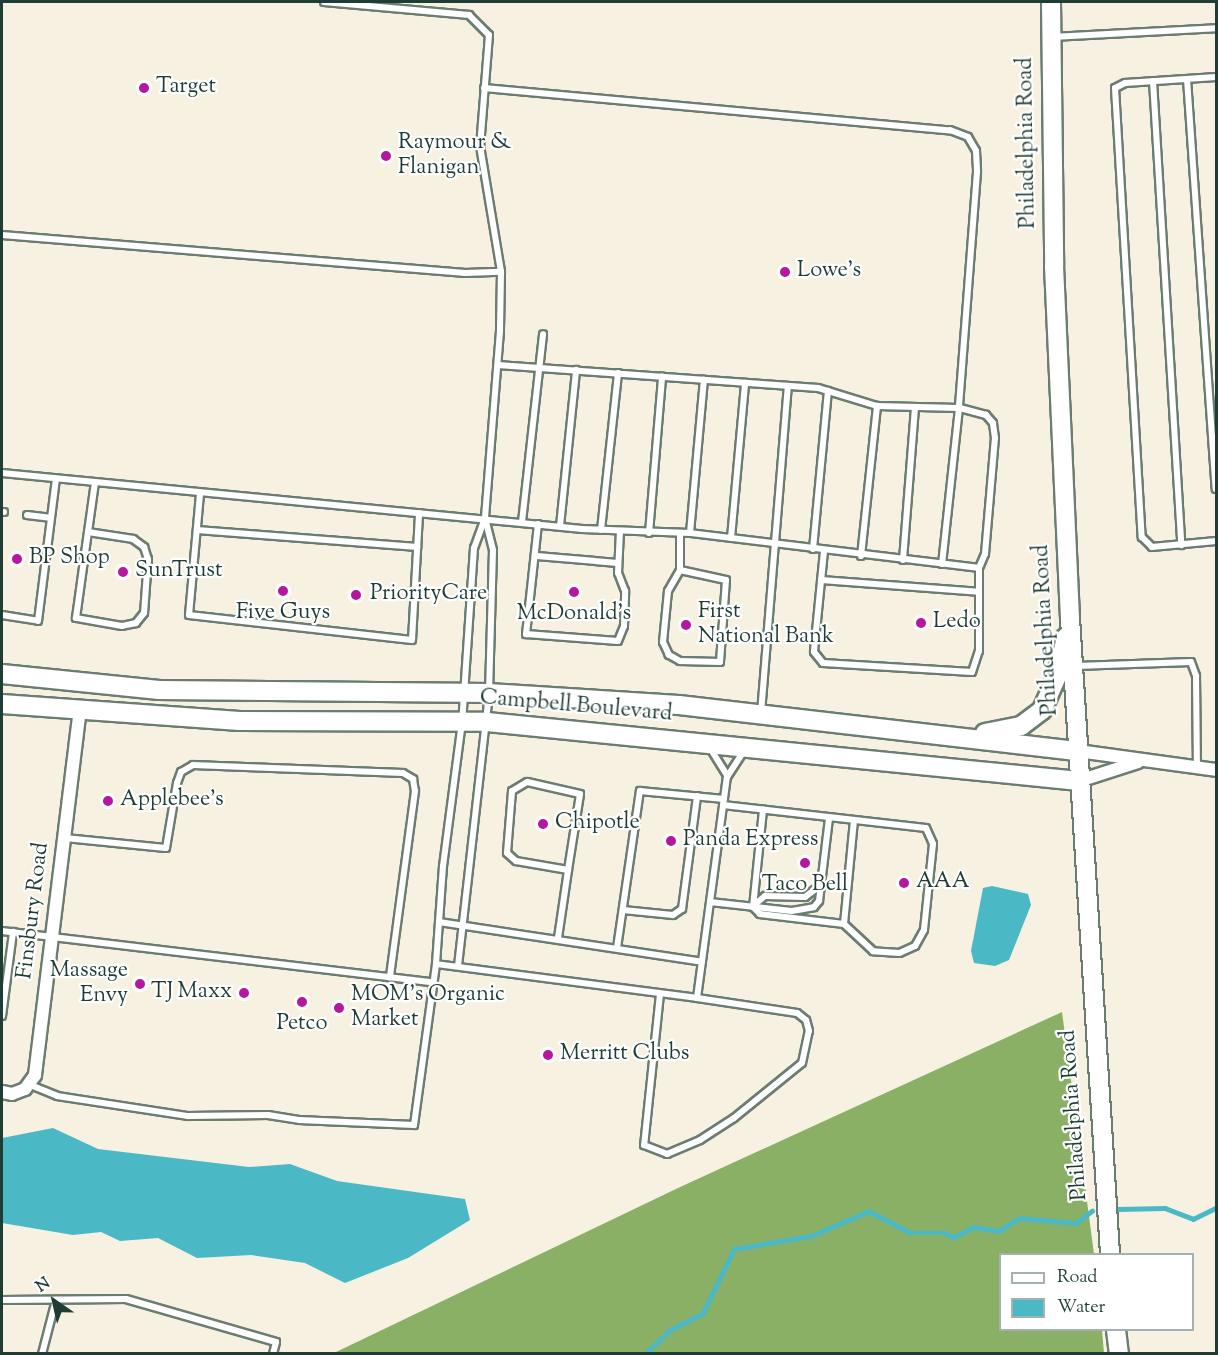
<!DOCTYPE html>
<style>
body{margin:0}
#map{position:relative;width:1218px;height:1355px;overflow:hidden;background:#f7f1e2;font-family:"Sorts Mill Goudy",serif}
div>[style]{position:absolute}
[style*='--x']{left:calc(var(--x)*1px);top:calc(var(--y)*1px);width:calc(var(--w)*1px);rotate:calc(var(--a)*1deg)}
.forest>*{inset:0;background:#8ab065}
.water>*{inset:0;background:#4bb8c6}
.stream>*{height:4.5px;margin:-2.25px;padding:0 2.25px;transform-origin:2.25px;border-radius:2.25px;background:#4bb8c6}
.roads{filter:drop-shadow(2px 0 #6b7c71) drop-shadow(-2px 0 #6b7c71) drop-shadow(0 2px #6b7c71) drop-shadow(0 -2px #6b7c71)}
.service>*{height:6px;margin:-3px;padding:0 3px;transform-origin:3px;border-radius:3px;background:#fff}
.minor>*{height:12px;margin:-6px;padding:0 6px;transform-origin:6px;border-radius:6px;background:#fff}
.secondary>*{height:18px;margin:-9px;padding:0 9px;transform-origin:9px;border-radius:9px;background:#fff}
.dots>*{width:16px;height:16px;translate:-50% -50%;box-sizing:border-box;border:3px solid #fff;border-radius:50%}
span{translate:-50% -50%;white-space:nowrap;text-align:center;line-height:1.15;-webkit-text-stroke:4.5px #fff;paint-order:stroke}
.poi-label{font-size:22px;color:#1f3d34}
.left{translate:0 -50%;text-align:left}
.right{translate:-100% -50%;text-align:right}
.street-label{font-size:22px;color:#1f3d34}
.frame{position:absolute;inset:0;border:3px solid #1f3d34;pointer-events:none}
.legend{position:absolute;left:999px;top:1253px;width:195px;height:78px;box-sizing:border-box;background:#fff;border:2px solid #a5b1ae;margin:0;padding:8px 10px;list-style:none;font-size:18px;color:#1f3d34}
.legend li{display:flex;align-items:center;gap:12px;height:30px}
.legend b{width:30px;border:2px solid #a5b1ae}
.north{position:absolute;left:24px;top:1271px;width:60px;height:60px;-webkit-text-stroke:4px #fff;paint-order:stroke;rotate:326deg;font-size:16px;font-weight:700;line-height:24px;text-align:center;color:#1f3d34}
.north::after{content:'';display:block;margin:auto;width:21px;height:27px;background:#1f3d34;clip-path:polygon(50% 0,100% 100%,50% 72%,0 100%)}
</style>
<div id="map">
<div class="forest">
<div style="clip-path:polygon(1062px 1012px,1094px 1254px,1000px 1254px,1000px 1330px,1102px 1330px,1104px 1353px,334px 1353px,678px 1188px)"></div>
</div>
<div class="water">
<div style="clip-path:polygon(992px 886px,1028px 894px,1031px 905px,1009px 960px,995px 966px,974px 963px,971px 951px,983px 888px)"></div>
<div style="clip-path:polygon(53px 1128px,98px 1149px,249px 1167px,290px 1164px,337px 1181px,465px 1199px,470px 1220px,408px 1258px,345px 1283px,305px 1263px,251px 1255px,197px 1258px,158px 1238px,120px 1241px,101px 1232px,73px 1235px,2px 1223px,2px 1138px)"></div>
</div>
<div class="stream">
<div style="--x:1118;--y:1209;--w:47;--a:-1.2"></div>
<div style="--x:1165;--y:1208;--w:30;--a:21"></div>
<div style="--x:1193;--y:1219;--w:25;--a:-26"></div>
<div style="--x:645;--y:1354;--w:35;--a:-44"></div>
<div style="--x:670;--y:1330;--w:37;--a:-27"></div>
<div style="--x:703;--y:1313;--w:71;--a:-64.2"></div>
<div style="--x:734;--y:1249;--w:78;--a:-9.6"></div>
<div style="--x:811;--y:1236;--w:63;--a:-23.3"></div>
<div style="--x:869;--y:1211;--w:47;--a:27.6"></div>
<div style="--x:911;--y:1233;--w:34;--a:0"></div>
<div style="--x:945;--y:1233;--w:10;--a:24"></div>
<div style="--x:954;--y:1237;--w:22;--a:-27"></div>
<div style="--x:974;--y:1227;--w:25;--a:9"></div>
<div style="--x:999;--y:1231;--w:24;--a:-33"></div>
<div style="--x:1019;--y:1218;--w:57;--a:5"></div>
<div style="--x:1076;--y:1223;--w:20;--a:-37"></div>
</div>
<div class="roads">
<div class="service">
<div style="--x:324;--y:2;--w:146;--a:5.1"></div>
<div style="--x:469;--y:15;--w:28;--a:45"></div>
<div style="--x:489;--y:35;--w:111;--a:94.6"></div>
<div style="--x:480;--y:146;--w:128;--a:80.5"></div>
<div style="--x:501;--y:272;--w:59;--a:91"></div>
<div style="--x:500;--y:331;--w:188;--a:94.6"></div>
<div style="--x:485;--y:518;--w:32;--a:110"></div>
<div style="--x:474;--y:548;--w:174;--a:93.9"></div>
<div style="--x:462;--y:722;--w:145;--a:97.5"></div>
<div style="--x:443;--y:866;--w:98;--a:94.1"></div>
<div style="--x:1052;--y:37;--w:164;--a:-3.1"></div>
<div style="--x:1216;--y:77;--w:91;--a:176.2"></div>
<div style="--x:1125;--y:83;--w:11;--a:153"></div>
<div style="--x:1115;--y:88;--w:450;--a:86.6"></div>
<div style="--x:1142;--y:537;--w:14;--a:45"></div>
<div style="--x:1152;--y:547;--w:64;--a:-5.4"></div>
<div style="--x:1187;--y:79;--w:411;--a:86"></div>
<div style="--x:1153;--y:81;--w:465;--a:86.5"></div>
<div style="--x:484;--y:88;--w:468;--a:5.2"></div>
<div style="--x:950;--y:130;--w:19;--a:21"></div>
<div style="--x:968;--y:137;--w:16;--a:60"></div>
<div style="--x:976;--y:151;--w:21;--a:87"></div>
<div style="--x:977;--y:172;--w:237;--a:94.4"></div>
<div style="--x:959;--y:408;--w:82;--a:-178.6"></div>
<div style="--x:877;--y:406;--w:62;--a:-163"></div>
<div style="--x:818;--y:388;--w:321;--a:-175.9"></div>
<div style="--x:2;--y:235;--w:465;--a:4.7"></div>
<div style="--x:465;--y:273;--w:36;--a:-2"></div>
<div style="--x:2;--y:473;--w:583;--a:5.51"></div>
<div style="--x:582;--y:529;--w:108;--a:2.1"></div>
<div style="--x:690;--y:533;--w:291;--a:6.9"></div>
<div style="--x:200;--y:494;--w:121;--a:95.2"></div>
<div style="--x:189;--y:615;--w:224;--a:6.4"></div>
<div style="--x:412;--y:640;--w:127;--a:-86.8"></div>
<div style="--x:2;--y:512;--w:2;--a:0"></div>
<div style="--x:27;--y:515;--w:23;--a:7"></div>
<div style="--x:522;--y:522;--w:189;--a:-83.6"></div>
<div style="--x:538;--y:524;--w:111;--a:96.2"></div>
<div style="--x:526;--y:634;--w:92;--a:4.4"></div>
<div style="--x:618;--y:641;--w:16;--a:-68"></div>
<div style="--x:624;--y:626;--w:35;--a:-88"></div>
<div style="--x:625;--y:591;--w:19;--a:-111"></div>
<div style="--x:618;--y:573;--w:42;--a:-87.3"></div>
<div style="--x:560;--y:526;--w:157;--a:-84.1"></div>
<div style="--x:197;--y:530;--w:221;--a:4.4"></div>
<div style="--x:601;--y:530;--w:158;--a:-83.8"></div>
<div style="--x:88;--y:532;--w:46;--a:8.8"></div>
<div style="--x:133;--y:539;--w:14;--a:36"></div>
<div style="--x:144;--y:547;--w:13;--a:72"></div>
<div style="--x:148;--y:559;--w:54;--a:94.2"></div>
<div style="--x:144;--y:613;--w:13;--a:129"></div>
<div style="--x:136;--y:623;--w:14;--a:168"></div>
<div style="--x:122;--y:626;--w:47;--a:-170.1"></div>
<div style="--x:76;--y:618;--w:87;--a:-82.1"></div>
<div style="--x:88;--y:532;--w:50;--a:-82"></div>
<div style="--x:649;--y:533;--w:157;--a:-85.2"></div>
<div style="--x:690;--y:533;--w:154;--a:-84.8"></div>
<div style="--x:731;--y:538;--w:156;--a:-84.8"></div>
<div style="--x:813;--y:549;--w:159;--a:-84.6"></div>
<div style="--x:824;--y:551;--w:101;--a:95.7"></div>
<div style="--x:814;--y:652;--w:14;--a:51"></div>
<div style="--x:823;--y:663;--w:149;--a:3.5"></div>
<div style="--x:972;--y:672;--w:22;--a:-72"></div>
<div style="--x:979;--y:651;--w:83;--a:-90"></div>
<div style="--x:979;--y:568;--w:15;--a:-67"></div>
<div style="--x:985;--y:554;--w:116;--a:-85.1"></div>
<div style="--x:995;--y:438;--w:15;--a:-98"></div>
<div style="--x:993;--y:423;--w:11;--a:-131"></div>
<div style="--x:986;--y:415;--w:28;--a:-165"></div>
<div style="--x:959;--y:408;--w:157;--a:96.2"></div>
<div style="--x:537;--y:556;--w:81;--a:4.9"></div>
<div style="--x:861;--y:556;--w:151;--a:-83.9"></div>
<div style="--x:903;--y:560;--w:153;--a:-85.5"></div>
<div style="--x:680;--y:570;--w:47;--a:12.3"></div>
<div style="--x:726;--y:580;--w:82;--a:94.2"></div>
<div style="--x:720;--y:662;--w:40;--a:-178.6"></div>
<div style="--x:680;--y:661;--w:13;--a:-151"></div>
<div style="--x:669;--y:655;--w:14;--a:-115"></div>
<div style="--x:663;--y:642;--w:51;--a:-84.4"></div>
<div style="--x:668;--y:591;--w:24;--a:-60"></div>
<div style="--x:680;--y:570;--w:35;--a:-90"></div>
<div style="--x:821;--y:580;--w:158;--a:4.3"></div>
<div style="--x:2;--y:615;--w:36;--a:9"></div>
<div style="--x:38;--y:621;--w:143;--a:-82.8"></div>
<div style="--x:1076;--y:666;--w:115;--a:-2"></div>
<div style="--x:1191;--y:662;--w:15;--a:70"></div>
<div style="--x:1196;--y:676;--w:91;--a:89.4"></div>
<div style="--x:761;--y:713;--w:328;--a:-85.3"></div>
<div style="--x:710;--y:748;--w:32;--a:58"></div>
<div style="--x:723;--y:805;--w:204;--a:6.5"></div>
<div style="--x:926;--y:828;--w:17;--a:66"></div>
<div style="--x:933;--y:844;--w:86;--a:96"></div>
<div style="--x:924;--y:930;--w:18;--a:119"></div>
<div style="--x:915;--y:946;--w:17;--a:156"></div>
<div style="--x:899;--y:953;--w:26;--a:-176"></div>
<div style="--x:873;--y:951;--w:40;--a:-137"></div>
<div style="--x:844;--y:924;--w:85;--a:-173.2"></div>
<div style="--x:760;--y:914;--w:10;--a:-135"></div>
<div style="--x:65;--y:838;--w:101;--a:5.7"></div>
<div style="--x:166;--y:848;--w:66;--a:-80.4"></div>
<div style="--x:177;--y:783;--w:12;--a:-70"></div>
<div style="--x:181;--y:772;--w:14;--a:-30"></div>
<div style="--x:193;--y:765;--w:210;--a:2.2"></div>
<div style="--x:403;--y:773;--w:12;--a:31"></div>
<div style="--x:413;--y:779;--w:12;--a:81"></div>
<div style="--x:415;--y:791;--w:188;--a:97.7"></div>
<div style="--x:710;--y:902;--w:82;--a:6.3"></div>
<div style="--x:792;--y:911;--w:22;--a:-10"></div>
<div style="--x:814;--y:907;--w:8;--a:-50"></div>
<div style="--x:819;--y:901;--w:84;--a:-83.1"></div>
<div style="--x:753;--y:906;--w:16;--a:-40"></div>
<div style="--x:765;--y:896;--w:40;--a:1.4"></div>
<div style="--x:805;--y:897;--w:20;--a:-37"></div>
<div style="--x:753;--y:907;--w:98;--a:-84.1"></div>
<div style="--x:623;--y:910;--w:50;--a:5.7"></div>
<div style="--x:673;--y:915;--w:11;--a:-34"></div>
<div style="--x:682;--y:909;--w:114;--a:-82.4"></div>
<div style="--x:439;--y:922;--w:266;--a:8.6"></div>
<div style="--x:844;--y:924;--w:103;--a:-84.5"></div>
<div style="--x:2;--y:931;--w:433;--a:6.8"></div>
<div style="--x:558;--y:938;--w:69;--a:-81.6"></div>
<div style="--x:568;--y:870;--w:77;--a:-81"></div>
<div style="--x:580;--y:794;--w:54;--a:-167.2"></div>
<div style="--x:527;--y:782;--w:17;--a:149"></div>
<div style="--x:512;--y:791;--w:62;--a:94.6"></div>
<div style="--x:507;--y:853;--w:12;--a:42"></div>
<div style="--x:516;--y:861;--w:53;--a:9.8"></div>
<div style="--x:617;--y:948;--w:159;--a:-81.7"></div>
<div style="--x:640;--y:791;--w:84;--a:5.4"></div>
<div style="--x:458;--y:966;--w:275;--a:-83.5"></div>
<div style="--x:489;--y:693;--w:143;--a:-88.4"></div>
<div style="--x:493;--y:550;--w:33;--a:-104"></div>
<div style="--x:660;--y:994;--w:152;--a:96"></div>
<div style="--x:644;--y:1145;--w:25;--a:21"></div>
<div style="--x:667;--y:1154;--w:36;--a:-23"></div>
<div style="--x:700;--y:1140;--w:40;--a:-32.9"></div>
<div style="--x:734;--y:1118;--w:87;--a:-39"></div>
<div style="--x:802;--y:1063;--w:33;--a:-78"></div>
<div style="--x:809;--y:1031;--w:11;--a:-105"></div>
<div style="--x:806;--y:1020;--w:11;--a:-142"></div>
<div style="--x:797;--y:1013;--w:101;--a:-171.5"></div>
<div style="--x:2;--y:1016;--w:85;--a:-82.5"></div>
<div style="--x:28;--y:1084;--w:31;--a:22"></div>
<div style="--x:57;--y:1096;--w:133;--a:8.7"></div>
<div style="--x:188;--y:1116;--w:80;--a:-0.7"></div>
<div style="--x:268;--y:1115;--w:31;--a:9"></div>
<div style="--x:299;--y:1120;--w:115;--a:2.5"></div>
<div style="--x:414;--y:1125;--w:162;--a:-82.2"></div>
<div style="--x:436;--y:964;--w:263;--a:7.4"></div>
<div style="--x:697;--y:998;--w:223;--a:-82.3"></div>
<div style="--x:727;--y:777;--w:30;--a:-57"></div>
<div style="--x:2;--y:1300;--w:124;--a:-0.5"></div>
<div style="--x:126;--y:1299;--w:156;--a:16"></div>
<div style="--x:276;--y:1342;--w:12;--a:104"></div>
<div style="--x:42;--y:1354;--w:56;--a:-75.5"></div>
</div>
<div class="minor">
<div style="--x:1078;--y:751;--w:139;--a:7.8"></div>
<div style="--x:1079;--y:781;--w:62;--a:-17.9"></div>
<div style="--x:2;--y:1092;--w:10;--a:11"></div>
<div style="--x:12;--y:1094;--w:14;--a:-21"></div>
<div style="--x:25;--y:1089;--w:17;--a:-54"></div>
<div style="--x:35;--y:1075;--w:368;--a:-83"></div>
</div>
<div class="secondary">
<div style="--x:1051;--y:2;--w:264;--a:89.3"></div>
<div style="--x:1054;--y:266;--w:352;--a:87.4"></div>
<div style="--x:1070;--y:618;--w:637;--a:86.4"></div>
<div style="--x:2;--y:674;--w:158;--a:5.8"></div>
<div style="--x:159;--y:690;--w:330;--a:0.5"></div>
<div style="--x:489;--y:693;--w:190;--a:3.6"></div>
<div style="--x:679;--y:705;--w:402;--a:6.6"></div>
<div style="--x:2;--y:704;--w:238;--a:4.1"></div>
<div style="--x:239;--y:721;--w:248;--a:0.2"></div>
<div style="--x:487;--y:722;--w:595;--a:5.69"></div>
<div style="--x:985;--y:733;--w:37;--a:-11"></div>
<div style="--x:1021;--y:726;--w:26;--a:-37"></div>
<div style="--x:1042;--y:710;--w:37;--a:-66"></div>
<div style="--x:1057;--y:676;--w:40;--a:-77"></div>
<div style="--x:1116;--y:1330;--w:24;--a:83"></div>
</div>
</div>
<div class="dots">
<div style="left:144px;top:88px;background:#b5179e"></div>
<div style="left:386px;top:156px;background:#b5179e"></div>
<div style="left:785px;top:272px;background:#b5179e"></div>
<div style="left:17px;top:559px;background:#b5179e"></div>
<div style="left:123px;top:572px;background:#b5179e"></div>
<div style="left:283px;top:591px;background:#b5179e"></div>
<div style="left:574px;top:592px;background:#b5179e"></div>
<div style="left:356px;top:595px;background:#b5179e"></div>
<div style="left:921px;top:623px;background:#b5179e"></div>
<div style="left:686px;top:625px;background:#b5179e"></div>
<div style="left:108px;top:801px;background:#b5179e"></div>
<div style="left:543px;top:824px;background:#b5179e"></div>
<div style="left:671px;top:841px;background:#b5179e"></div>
<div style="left:805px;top:863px;background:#b5179e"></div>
<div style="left:904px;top:883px;background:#b5179e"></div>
<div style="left:140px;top:984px;background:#b5179e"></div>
<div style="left:244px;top:993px;background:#b5179e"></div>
<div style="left:302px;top:1002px;background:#b5179e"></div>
<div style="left:339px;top:1008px;background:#b5179e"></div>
<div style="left:548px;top:1055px;background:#b5179e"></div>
</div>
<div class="poi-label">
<span class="left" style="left:156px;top:88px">Target</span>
<span class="left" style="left:398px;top:156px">Raymour &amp;<br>Flanigan</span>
<span class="left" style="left:797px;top:272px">Lowe's</span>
<span class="left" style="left:29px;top:559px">BP Shop</span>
<span class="left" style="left:135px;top:572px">SunTrust</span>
<span class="left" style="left:370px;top:595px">PriorityCare</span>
<span class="left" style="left:698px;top:625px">First<br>National Bank</span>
<span style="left:283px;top:614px">Five Guys</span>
<span style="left:574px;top:615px">McDonald's</span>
<span class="left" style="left:933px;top:623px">Ledo</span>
<span class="left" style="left:120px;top:801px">Applebee's</span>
<span class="left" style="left:555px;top:824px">Chipotle</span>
<span class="left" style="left:683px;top:841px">Panda Express</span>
<span class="left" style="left:916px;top:883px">AAA</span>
<span style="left:805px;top:886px">Taco Bell</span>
<span class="right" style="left:128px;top:984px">Massage<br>Envy</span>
<span class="right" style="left:232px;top:993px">TJ Maxx</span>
<span class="left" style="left:351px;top:1008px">MOM's Organic<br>Market</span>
<span style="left:302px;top:1025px">Petco</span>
<span class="left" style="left:560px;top:1055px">Merritt Clubs</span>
</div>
<div class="street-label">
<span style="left:1028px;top:143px;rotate:-91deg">Philadelphia Road</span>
<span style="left:1047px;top:630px;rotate:-93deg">Philadelphia Road</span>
<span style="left:576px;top:707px;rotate:5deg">Campbell Boulevard</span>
<span style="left:34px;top:911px;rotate:-83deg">Finsbury Road</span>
<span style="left:1075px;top:1115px;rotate:-94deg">Philadelphia Road</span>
</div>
<div class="frame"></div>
<ul class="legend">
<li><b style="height:8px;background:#fff"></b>Road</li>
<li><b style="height:16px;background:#4bb8c6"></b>Water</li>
</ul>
<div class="north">N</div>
</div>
